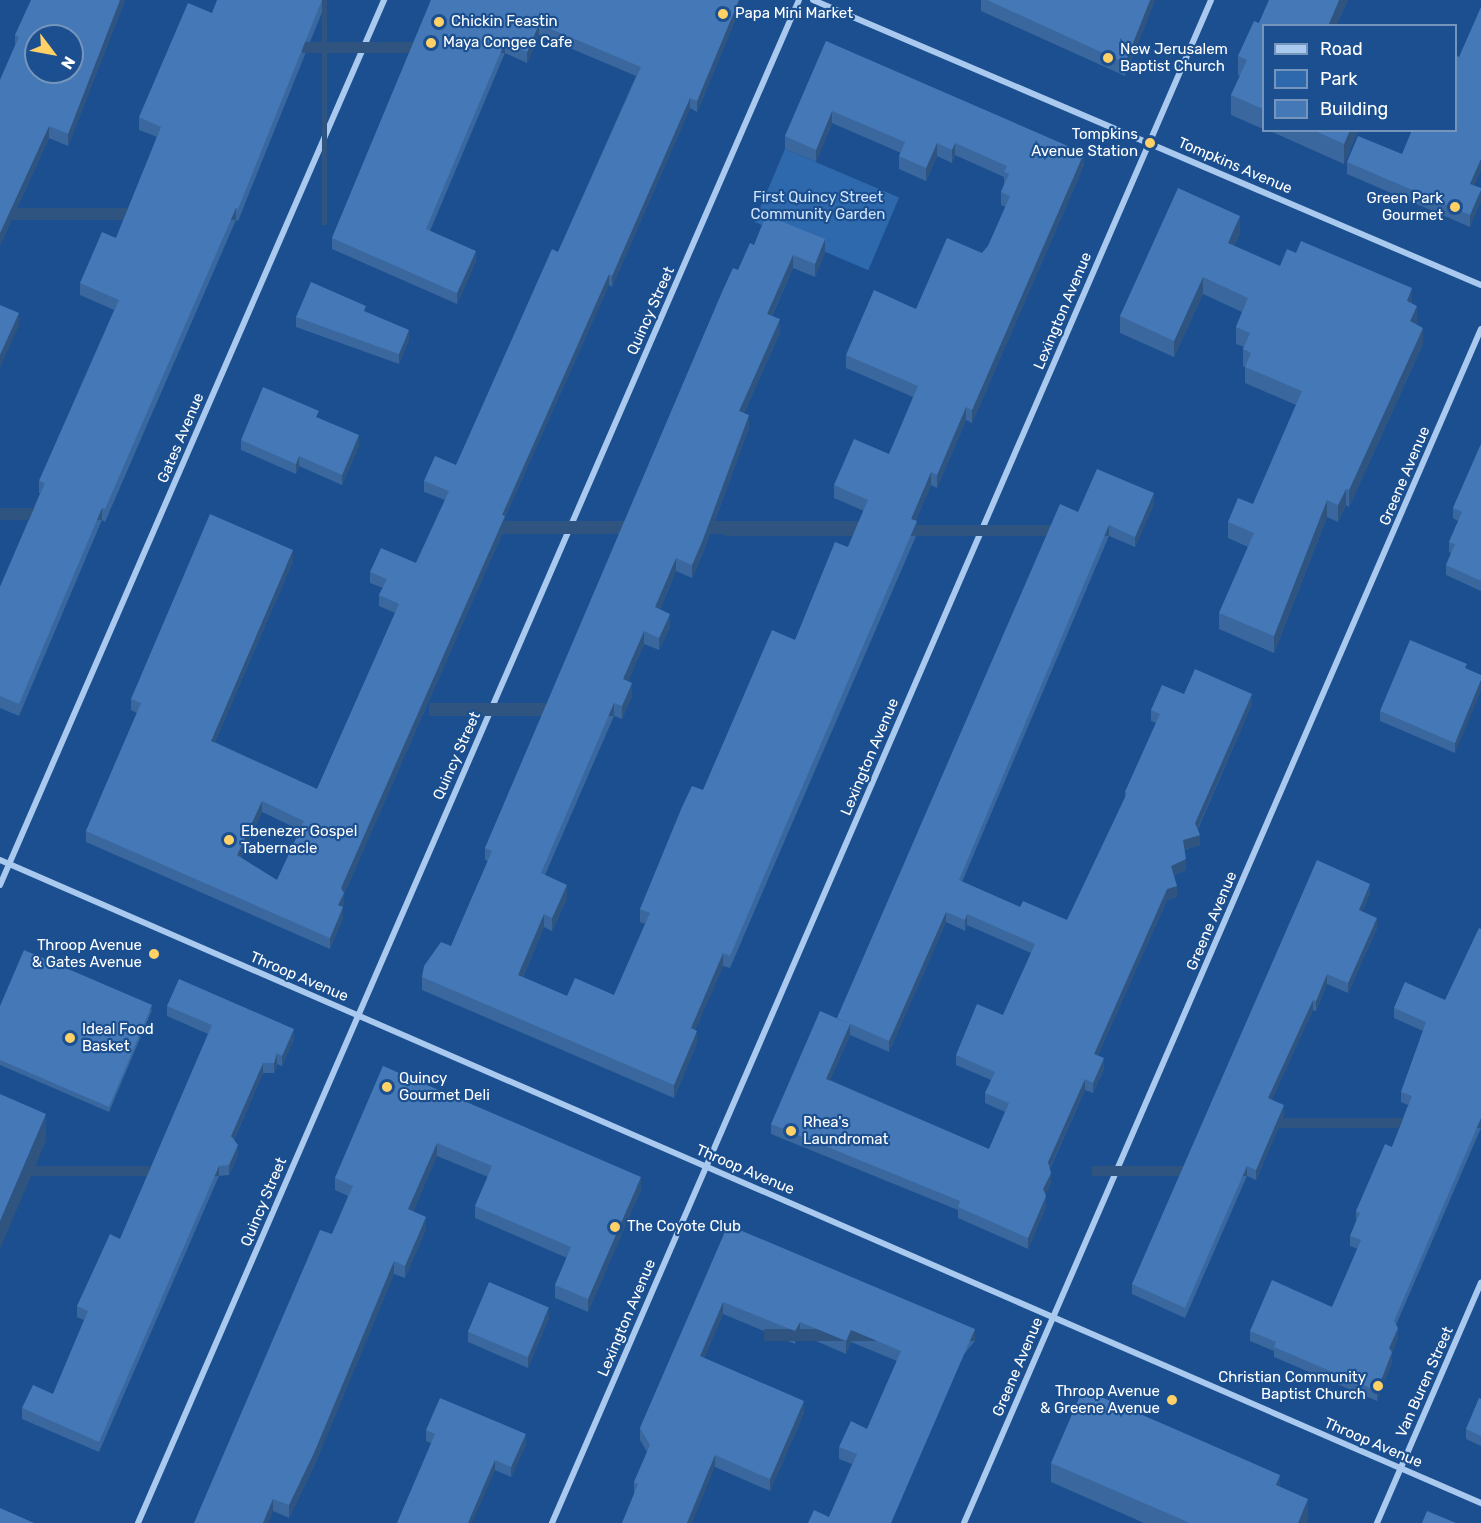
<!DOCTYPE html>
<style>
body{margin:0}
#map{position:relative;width:1481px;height:1523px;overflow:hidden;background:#1b4f8f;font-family:Rubik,sans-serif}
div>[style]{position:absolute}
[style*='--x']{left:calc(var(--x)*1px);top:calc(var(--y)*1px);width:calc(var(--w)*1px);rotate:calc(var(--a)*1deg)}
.green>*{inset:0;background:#2e69ad;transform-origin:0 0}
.street>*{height:6px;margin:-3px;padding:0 3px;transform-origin:3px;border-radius:3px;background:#a9c9ee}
.wall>*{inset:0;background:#3a679d}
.shaded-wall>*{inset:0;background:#305480;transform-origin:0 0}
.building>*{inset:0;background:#4478b7;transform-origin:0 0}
.dots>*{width:16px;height:16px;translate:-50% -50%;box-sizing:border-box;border:3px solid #1b4f8f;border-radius:50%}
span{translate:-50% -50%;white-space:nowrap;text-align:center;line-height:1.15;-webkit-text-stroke:4.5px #1b4f8f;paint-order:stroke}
.poi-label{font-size:15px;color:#fff}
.left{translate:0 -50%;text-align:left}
.right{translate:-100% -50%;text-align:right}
.street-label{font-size:15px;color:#fff}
.park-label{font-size:15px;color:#cfe3fa}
.legend{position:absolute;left:1262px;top:24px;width:195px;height:108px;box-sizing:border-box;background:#1b4f8f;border:2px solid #7695bc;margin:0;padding:8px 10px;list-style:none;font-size:18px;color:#fff}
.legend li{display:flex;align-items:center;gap:12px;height:30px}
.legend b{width:30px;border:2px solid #7695bc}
.north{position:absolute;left:24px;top:24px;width:60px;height:60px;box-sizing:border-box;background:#1b4f8f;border:2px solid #7695bc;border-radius:50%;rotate:122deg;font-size:16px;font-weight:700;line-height:24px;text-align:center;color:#fff}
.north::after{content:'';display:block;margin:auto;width:21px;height:27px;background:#ffd166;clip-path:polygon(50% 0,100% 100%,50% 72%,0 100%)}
</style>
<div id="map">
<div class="green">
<div style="left:785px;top:149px;width:124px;height:79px;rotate:23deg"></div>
</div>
<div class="street">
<div style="--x:813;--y:0;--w:726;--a:23.11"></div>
<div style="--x:0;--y:860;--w:1615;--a:23.47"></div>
<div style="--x:0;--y:885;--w:965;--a:-66.54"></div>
<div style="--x:138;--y:1523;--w:1660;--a:-66.54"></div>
<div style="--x:552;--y:1523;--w:1659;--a:-66.6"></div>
<div style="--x:964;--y:1523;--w:1301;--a:-66.59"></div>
<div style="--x:1377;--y:1523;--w:262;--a:-66.6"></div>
</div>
<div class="wall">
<div style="clip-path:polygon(125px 0,68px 146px,49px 138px,0 245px,0 80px,15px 45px,15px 35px)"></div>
<div style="clip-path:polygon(327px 0,238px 221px,236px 220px,105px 522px,102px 520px,19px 716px,0 708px,0 587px,40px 493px,39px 493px,39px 481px,114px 310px,80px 295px,80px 283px,116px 238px,157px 137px,139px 130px,139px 117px,212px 13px)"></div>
<div style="clip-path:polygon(evenodd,431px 0,739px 11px,697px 112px,690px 108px,612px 287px,609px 285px,505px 517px,505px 527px,344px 894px,344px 904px,342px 907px,343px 918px,330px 949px,86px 842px,86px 831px,137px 713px,131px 710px,131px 699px,293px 561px,215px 742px,317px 789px,395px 613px,379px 606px,379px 595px,383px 588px,370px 583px,370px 572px,416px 563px,445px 500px,424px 492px,424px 481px,456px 465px,558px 252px,636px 76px,539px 35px,527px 63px,505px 53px,430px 231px,476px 261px,457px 304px,332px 249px,332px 238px,431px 0,262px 812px,300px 830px,277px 880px,241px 858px,262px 812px)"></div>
<div style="clip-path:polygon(981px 0,1155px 0,1125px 76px,981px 11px)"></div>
<div style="clip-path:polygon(1269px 0,1348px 0,1336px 26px,1263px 26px,1263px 129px,1231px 115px,1231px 95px,1240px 76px,1238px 75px,1238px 56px,1259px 23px)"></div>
<div style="clip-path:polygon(826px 41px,1084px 165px,972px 423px,966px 420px,937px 488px,931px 485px,916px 520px,917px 534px,788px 833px,730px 968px,723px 966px,695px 1030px,697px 1043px,674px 1098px,422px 990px,422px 977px,451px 946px,488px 861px,485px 860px,485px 848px,738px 270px,754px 245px,825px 252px,815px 277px,793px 268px,772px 316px,780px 332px,744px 413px,749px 428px,702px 555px,692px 578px,676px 571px,660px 609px,670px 627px,659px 650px,644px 644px,628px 681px,632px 696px,622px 719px,614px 716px,545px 875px,567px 898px,552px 931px,544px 927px,523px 977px,567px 996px,614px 995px,645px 924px,640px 922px,640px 909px,703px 790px,795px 640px,848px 547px,864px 511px,834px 498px,834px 485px,889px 454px,913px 397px,846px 368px,846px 355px,916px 309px,982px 253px,988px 246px,1006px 207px,1001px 205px,1001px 192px,1004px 184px,1004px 177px,955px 155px,952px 163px,937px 156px,926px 181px,899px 169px,899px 156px,901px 153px,832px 123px,816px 162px,785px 149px,785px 136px)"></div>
<div style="clip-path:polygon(1268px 130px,1358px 130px,1344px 164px)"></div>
<div style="clip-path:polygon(1347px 162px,1475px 186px,1470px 227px,1347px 174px)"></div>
<div style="clip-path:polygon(1240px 233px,1234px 246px,1280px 266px,1412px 304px,1417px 322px,1416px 324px,1423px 344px,1349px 507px,1346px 505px,1338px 522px,1327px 517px,1274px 653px,1219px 629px,1219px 613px,1248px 547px,1228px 538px,1228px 522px,1253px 504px,1296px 405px,1245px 383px,1245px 367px,1243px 366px,1243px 349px,1244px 347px,1236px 344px,1236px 327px,1242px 312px,1203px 294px,1174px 357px,1120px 333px,1120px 316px)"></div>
<div style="clip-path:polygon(366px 312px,409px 340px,399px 364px,296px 327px,296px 317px)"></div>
<div style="clip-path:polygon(319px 418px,359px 446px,342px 485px,299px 466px,296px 474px,241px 450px,241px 440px)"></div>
<div style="clip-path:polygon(1481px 444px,1481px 591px,1446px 575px,1446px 565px,1451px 553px,1449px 552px,1449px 542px,1458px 521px,1453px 518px,1453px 508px)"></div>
<div style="clip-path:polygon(evenodd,1154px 504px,1135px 547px,1109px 536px,962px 882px,1020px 907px,1067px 920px,1125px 800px,1125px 792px,1156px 723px,1151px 721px,1151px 710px,1184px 694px,1252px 704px,1198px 829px,1200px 845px,1184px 850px,1186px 870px,1174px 875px,1177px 897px,1167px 900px,1098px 1055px,1104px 1069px,1093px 1093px,1085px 1090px,1050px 1169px,1051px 1183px,1045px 1195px,1046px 1207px,1028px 1249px,958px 1218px,958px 1210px,771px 1134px,771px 1124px,837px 1019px,1078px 512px,1154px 504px,946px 922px,965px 931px,967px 925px,1031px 953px,1003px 1015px,956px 1055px,956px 1065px,991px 1080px,985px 1093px,985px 1103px,1005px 1112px,989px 1149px,830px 1080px,850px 1035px,889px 1052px,946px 922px)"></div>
<div style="clip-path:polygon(1467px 668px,1455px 753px,1380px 721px,1380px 711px)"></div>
<div style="clip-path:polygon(1370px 894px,1362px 912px,1377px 928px,1348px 993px,1327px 984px,1316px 1011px,1313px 1010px,1272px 1099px,1284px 1115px,1256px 1180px,1247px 1176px,1185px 1318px,1132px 1294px,1132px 1284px)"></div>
<div style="clip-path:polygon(1405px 982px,1481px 1128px,1396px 1325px,1398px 1338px,1392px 1352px,1392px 1362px,1377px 1401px,1274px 1357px,1274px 1351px,1250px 1341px,1250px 1331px,1332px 1307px,1358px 1249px,1350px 1246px,1350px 1236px,1356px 1221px,1356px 1211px,1392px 1147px,1408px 1105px,1401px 1102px,1401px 1092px,1423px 1031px,1394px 1018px,1394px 1008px)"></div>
<div style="clip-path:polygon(0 1006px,152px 1010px,109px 1112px,0 1065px)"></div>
<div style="clip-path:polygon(167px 1006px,294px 1039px,282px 1066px,277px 1064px,274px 1073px,263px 1073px,234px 1140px,238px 1155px,229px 1175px,219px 1176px,99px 1452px,22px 1419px,22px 1408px,53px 1394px,84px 1320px,77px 1317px,77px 1306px,120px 1239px,208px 1034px,167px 1016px)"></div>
<div style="clip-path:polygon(383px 1066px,641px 1189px,588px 1312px,555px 1298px,555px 1285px,567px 1258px,475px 1218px,475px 1206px,488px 1177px,437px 1156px,413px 1211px,426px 1229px,405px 1278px,394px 1274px,314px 1466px,289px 1518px,273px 1511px,268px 1523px,332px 1234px,348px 1196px,335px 1190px,335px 1178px)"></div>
<div style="clip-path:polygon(728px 1225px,975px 1341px,829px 1517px,852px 1464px,839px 1459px,839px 1447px,867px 1429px,897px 1361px,851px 1342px,846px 1354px,800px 1334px,795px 1344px,723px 1314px,704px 1358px,804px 1413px,770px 1491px,715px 1467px,634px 1494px,634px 1482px,647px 1452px,640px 1440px,640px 1428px)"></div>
<div style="clip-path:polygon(549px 1318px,528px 1368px,468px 1342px,468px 1332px)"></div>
<div style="clip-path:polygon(1481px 1399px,1481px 1446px,1466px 1439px,1466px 1429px)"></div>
<div style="clip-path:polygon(426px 1430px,526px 1445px,511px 1477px,426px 1441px)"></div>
<div style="clip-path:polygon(1051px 1463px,1280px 1487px,1308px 1519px,1306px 1523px,1144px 1523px,1051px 1482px)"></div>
</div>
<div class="shaded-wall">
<div style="clip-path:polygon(120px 0,125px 0,68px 146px,68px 134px)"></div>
<div style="left:322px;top:0;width:5px;height:225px"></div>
<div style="clip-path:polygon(739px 0,739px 11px,697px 112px,697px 101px)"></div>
<div style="clip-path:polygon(1150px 0,1155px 0,1125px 76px,1125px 63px)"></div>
<div style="clip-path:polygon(1339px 0,1348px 0,1336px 26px,1328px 26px)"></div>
<div style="clip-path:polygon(539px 24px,539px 35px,527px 63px,527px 52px)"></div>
<div style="left:505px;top:42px;width:11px;height:203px;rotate:90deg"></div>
<div style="clip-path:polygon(690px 98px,690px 108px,612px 287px,612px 276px)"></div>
<div style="clip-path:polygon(832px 111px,832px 123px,816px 162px,816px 150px)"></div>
<div style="clip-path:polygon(49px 126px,49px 138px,0 245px,0 233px)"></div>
<div style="clip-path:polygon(1350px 130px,1358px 130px,1344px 164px,1344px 144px)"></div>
<div style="clip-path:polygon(937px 143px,937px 156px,926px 181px,926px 168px)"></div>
<div style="clip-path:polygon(955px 143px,955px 155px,952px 163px,952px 150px)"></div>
<div style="clip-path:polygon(1084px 153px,1084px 165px,972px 423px,972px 410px)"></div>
<div style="clip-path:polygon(1481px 159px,1481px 171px,1470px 195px,1470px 184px)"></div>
<div style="clip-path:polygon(1481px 190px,1481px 202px,1470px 227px,1470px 215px)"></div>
<div style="left:236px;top:208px;width:12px;height:328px;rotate:90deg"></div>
<div style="clip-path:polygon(1240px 216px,1240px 233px,1228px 259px,1228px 243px)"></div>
<div style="clip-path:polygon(825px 239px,825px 252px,815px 277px,815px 264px)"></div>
<div style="clip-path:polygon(476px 251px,476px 261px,457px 304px,457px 293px)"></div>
<div style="clip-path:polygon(793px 255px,793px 268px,767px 326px,767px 314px)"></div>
<div style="clip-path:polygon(609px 274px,609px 285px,505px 517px,505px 527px,344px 894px,344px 904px,338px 916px,338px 905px,341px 888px,502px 515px)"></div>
<div style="clip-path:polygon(1203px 277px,1203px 294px,1174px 357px,1174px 341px)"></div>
<div style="clip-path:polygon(1412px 288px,1412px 305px,1407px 301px)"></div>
<div style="clip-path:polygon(1417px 306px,1417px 322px,1410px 338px,1410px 321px)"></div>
<div style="clip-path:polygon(19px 313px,19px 325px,0 368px,0 355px)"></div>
<div style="clip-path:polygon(780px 319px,780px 332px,739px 424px,739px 411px)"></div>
<div style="clip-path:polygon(1423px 328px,1423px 344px,1349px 507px,1349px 490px)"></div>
<div style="clip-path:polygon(409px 330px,409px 340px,399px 364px,399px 354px)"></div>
<div style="clip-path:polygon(966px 407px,966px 420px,937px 488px,937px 475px)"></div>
<div style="clip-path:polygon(749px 415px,749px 428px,702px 555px,692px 578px,692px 565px)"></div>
<div style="clip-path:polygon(359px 435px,359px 446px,342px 485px,342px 475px)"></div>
<div style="clip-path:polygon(299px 456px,299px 466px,296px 474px,296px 464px)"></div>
<div style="clip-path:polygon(931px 472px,931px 485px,911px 531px,911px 519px)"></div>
<div style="clip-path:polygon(1346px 489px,1346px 505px,1338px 522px,1338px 505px)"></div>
<div style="clip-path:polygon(1154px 493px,1154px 504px,1135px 547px,1135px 537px)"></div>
<div style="clip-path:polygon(1327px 500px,1327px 517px,1274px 653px,1274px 636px)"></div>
<div style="left:102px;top:508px;width:12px;height:213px;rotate:90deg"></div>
<div style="left:917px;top:521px;width:13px;height:473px;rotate:90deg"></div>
<div style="left:1109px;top:525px;width:11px;height:385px;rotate:90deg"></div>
<div style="clip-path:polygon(293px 550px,293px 561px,211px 751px,211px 741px)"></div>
<div style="clip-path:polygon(676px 558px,676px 571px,655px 620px,655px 607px)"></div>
<div style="clip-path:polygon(670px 614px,670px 627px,659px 650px,659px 638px)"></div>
<div style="clip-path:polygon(644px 631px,644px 644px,623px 692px,623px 679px)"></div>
<div style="clip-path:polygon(1481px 680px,1481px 691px,1455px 753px,1455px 743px)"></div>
<div style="clip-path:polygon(632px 683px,632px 696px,622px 719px,622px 706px)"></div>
<div style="clip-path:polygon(1252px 694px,1252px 704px,1195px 834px,1195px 823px)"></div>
<div style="left:614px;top:703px;width:13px;height:185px;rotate:90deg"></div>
<div style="clip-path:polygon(262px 801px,262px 812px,237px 866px,237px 855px)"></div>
<div style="clip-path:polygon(1200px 835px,1200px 845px,1183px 850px,1183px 840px)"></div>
<div style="clip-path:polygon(1186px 859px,1186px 870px,1171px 876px,1171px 866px)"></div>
<div style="clip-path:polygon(1370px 884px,1370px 894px,1359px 920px,1359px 910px)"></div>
<div style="clip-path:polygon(567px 885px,567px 898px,552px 931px,552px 918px)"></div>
<div style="clip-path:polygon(1177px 886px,1177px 897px,1167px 900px,1094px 1064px,1094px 1054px,1167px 889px)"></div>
<div style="clip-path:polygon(343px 907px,343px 918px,330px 949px,330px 938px)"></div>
<div style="clip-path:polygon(946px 912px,946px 922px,889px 1052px,889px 1041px)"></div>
<div style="clip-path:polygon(544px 914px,544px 927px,518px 988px,518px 975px)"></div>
<div style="clip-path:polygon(967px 914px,967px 925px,965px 931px,965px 920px)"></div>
<div style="clip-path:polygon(1377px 918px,1377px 928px,1348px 993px,1348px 983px)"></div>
<div style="clip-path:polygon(723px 953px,723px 966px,691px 1040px,691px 1028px)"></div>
<div style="clip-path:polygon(1327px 974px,1327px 984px,1316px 1011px,1316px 1001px)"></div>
<div style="clip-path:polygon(1313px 1000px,1313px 1010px,1268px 1108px,1268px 1098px)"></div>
<div style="left:152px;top:1005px;width:5px;height:111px;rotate:90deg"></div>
<div style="clip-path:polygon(850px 1024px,850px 1035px,826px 1089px,826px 1079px)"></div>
<div style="clip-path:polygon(294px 1029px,294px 1039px,282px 1066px,282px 1056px)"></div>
<div style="clip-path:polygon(697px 1031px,697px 1043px,674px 1098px,674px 1085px)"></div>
<div style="clip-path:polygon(277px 1053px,277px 1064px,274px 1073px,274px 1063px)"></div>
<div style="clip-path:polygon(1104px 1058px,1104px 1069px,1093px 1093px,1093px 1083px)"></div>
<div style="clip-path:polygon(263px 1063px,263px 1073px,231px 1146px,231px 1136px)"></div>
<div style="clip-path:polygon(1085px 1079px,1085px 1090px,1048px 1172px,1048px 1162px)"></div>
<div style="clip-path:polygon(1284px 1105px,1284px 1115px,1256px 1180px,1256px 1170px)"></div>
<div style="clip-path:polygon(46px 1114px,46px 1141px,0 1249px,0 1221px)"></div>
<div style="left:1481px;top:1118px;width:10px;height:221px;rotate:90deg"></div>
<div style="clip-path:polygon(437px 1143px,437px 1156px,408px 1222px,408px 1209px)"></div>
<div style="clip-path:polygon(238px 1145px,238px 1155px,229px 1175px,229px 1165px)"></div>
<div style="left:219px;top:1166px;width:10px;height:301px;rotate:90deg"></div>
<div style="left:1247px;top:1166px;width:10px;height:155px;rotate:90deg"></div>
<div style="clip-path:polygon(1051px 1173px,1051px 1183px,1043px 1200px,1043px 1189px)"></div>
<div style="clip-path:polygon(641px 1177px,641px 1189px,588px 1312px,588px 1299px)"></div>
<div style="clip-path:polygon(1046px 1196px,1046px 1207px,1028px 1249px,1028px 1238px)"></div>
<div style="clip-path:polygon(426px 1217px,426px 1229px,405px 1278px,405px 1266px)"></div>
<div style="clip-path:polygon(394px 1261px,394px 1274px,314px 1466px,289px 1518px,289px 1505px)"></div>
<div style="clip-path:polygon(723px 1302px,723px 1314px,700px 1368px,700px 1356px)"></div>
<div style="clip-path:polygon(549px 1308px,549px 1318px,528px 1368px,528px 1358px)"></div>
<div style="clip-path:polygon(800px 1322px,800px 1334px,795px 1344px,795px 1331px)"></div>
<div style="clip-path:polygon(1398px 1328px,1398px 1338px,1392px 1352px,1392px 1362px,1377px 1401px,1377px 1391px,1389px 1348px)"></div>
<div style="left:975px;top:1329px;width:12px;height:211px;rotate:90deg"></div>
<div style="clip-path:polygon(851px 1330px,851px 1342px,846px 1354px,846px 1341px)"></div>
<div style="clip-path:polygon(804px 1401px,804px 1413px,770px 1491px,770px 1479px)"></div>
<div style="clip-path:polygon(526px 1434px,526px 1445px,511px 1477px,511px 1467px)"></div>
<div style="clip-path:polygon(715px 1455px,715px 1467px,692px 1523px,687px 1523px)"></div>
<div style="clip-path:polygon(495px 1460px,495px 1471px,472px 1523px,468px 1523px)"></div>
<div style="clip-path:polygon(1280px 1475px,1280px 1494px,1276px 1485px)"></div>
<div style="clip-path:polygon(273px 1499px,273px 1511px,268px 1523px,263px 1523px)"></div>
<div style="clip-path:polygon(1308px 1499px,1308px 1519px,1306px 1523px,1298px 1523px)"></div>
</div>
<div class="building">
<div style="clip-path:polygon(evenodd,31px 0,120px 0,68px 134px,49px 126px,0 233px,0 80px,19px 37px,15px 35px,31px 0,36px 36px,72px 36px,72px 72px,36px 72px,36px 36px)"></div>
<div style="clip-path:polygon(217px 0,322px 0,238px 209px,236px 208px,105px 509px,102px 508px,19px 704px,0 696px,0 587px,45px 483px,39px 481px,119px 300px,80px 283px,102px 232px,116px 238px,161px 127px,139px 117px,188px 3px,212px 13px)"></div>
<div style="clip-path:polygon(evenodd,431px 0,739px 0,697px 101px,690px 98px,612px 276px,609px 274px,502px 515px,505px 516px,341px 888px,344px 893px,338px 905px,343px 907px,330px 938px,86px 831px,141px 703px,131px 699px,210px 514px,293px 550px,211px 741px,317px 789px,399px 604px,379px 595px,387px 579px,370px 572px,381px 548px,416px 563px,449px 491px,424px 481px,435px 456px,456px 465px,552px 249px,558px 252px,641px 67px,539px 24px,527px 52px,505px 42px,426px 229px,476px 251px,457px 293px,332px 238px,431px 0,262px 801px,304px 821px,277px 880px,237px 855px,262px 801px)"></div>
<div style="clip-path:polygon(987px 0,1150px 0,1125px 63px)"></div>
<div style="clip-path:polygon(1269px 0,1339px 0,1328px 26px,1263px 26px,1263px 109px,1231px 95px,1247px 60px,1238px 56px,1254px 21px,1259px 23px)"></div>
<div style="clip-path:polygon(1481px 7px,1481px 159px,1470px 184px,1481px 188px,1481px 190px,1470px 215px,1347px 162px,1358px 136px,1402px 154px,1412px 130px,1455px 130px,1455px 55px,1459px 57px)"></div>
<div style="clip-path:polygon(826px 41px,1084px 153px,972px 410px,966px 407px,937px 475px,931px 472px,911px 519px,917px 521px,788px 820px,730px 956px,723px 953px,691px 1028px,697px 1031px,674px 1085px,422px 977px,424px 966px,441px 942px,451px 946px,492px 851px,485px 848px,722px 292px,733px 268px,738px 270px,750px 243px,754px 245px,766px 215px,825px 239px,815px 264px,793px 255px,767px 314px,780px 319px,739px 411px,749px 415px,702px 542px,692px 565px,676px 558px,655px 607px,670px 614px,659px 638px,644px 631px,623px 679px,632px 683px,622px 706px,614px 703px,541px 873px,567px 885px,552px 918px,544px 914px,518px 975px,567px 996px,575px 978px,614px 995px,650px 913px,640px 909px,682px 807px,692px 786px,703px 790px,772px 630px,795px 640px,835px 542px,848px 547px,858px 523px,868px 500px,834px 485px,854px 439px,889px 454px,899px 431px,918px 386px,846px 355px,874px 290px,916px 309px,947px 238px,982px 253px,988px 246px,1010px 196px,1001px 192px,1009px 174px,1004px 172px,1007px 166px,955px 143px,952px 150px,937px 143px,926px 168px,899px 156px,905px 142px,832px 111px,816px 150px,785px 136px)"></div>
<div style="clip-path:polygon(1313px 130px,1350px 130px,1344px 144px)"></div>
<div style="clip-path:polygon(1178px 188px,1240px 216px,1228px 243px,1280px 266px,1287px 249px,1296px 253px,1301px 241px,1412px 288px,1407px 301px,1417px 306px,1410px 321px,1423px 328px,1349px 490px,1346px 489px,1338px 505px,1327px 500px,1274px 636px,1219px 613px,1254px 533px,1228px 522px,1238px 498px,1253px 504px,1302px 391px,1245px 367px,1251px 353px,1243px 349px,1250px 333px,1236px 327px,1248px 298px,1203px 277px,1174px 341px,1120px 316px)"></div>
<div style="clip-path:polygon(311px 282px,366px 306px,364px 311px,409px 330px,399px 354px,296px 317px)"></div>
<div style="clip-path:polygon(0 305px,19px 313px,0 355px)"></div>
<div style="clip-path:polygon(263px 387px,319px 411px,316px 417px,359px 435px,342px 475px,299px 456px,296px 464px,241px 440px)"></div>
<div style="clip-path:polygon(1481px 444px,1481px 581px,1446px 565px,1455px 544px,1449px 542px,1462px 512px,1453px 508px)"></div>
<div style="clip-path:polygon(1097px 469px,1154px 493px,1135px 537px,1109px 525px,959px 880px,1020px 907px,1023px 901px,1067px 920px,1127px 793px,1125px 792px,1160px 714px,1151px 710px,1162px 685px,1184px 694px,1195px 669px,1252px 694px,1195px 823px,1200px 835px,1183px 840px,1186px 859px,1171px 866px,1177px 886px,1167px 889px,1094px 1054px,1104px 1058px,1093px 1083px,1085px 1079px,1048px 1162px,1051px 1173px,1043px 1189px,1046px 1196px,1028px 1238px,958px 1207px,960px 1201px,771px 1124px,820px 1011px,850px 1024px,826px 1079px,989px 1149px,1009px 1103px,985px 1093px,995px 1072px,956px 1055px,977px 1004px,1003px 1015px,1035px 944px,967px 914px,965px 920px,946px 912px,889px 1041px,837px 1018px,1060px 504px,1078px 512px)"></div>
<div style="clip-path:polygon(1410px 640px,1467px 664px,1465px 668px,1481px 675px,1481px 680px,1455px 743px,1380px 711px)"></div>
<div style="clip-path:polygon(1317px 860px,1370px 884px,1359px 910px,1377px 918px,1348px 983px,1327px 974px,1316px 1001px,1313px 1000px,1268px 1098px,1284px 1105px,1256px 1170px,1247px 1166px,1185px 1308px,1132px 1284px)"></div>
<div style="clip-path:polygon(1479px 928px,1481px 929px,1481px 1118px,1394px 1321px,1398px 1328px,1389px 1348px,1392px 1352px,1377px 1391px,1274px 1347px,1276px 1342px,1250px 1331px,1272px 1280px,1332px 1307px,1361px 1240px,1350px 1236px,1360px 1213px,1356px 1211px,1385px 1144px,1392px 1147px,1412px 1096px,1401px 1092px,1426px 1022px,1394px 1008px,1405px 982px,1445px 1000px)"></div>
<div style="clip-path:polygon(24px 950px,152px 1005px,109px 1107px,0 1060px,0 1006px)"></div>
<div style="clip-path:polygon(179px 979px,294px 1029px,282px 1056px,277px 1053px,274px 1063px,263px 1063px,231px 1136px,238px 1145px,229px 1165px,219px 1166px,99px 1442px,22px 1408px,33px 1385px,53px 1394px,88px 1311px,77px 1306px,110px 1234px,120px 1239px,212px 1025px,167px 1006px)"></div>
<div style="clip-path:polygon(383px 1066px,641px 1177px,588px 1299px,555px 1285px,571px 1247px,475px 1206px,492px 1166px,437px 1143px,408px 1209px,426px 1217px,405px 1266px,394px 1261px,314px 1453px,289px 1505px,273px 1499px,263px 1523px,194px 1523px,320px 1230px,332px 1234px,353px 1186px,335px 1178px)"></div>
<div style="clip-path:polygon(0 1094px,46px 1114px,0 1221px)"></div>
<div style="clip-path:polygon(728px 1225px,975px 1329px,891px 1523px,808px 1523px,814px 1510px,829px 1517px,857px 1454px,839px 1447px,851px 1421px,867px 1429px,901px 1351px,851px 1330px,846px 1341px,800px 1322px,795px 1331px,723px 1302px,700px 1356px,804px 1401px,770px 1479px,715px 1455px,687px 1523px,622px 1523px,638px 1484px,634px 1482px,650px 1445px,640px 1428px)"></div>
<div style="left:489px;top:1282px;width:65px;height:54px;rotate:23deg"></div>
<div style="clip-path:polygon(1083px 1389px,1280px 1475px,1276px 1485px,1308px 1499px,1298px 1523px,1190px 1523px,1051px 1463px)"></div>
<div style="clip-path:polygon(440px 1398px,526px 1434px,511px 1467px,495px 1460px,468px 1523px,397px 1523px,435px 1434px,426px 1430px)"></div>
<div style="clip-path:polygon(1479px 1398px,1481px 1399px,1481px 1436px,1466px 1429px)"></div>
<div style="clip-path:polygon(0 1508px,34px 1523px,0 1523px)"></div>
<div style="clip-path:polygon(1427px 1511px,1456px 1523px,1422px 1523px)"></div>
</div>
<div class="dots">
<div style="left:723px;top:14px;background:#ffd166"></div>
<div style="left:439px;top:22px;background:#ffd166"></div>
<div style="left:431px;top:43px;background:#ffd166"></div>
<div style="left:1108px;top:58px;background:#ffd166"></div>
<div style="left:1150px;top:143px;background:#ffd166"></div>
<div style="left:1455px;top:207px;background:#ffd166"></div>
<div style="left:229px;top:840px;background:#ffd166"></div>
<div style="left:154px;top:954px;background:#ffd166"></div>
<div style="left:70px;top:1038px;background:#ffd166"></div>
<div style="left:387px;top:1087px;background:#ffd166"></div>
<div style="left:791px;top:1131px;background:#ffd166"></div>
<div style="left:615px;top:1227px;background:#ffd166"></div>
<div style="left:1378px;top:1386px;background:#ffd166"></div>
<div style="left:1172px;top:1400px;background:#ffd166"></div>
</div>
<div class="poi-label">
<span class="left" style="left:735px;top:14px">Papa Mini Market</span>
<span class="left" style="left:451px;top:22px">Chickin Feastin</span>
<span class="left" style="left:443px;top:43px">Maya Congee Cafe</span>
<span class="left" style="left:1120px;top:58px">New Jerusalem<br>Baptist Church</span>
<span class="right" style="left:1138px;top:143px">Tompkins<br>Avenue Station</span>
<span class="right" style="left:1443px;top:207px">Green Park<br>Gourmet</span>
<span class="left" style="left:241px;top:840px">Ebenezer Gospel<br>Tabernacle</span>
<span class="right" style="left:142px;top:954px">Throop Avenue<br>&amp; Gates Avenue</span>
<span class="left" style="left:82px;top:1038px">Ideal Food<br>Basket</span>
<span class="left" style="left:399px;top:1087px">Quincy<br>Gourmet Deli</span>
<span class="left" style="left:803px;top:1131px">Rhea's<br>Laundromat</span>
<span class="left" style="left:627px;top:1227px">The Coyote Club</span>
<span class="right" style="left:1366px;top:1386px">Christian Community<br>Baptist Church</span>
<span class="right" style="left:1160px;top:1400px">Throop Avenue<br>&amp; Greene Avenue</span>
</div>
<div class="street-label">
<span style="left:1235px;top:166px;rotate:23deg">Tompkins Avenue</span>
<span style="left:651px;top:311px;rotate:-66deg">Quincy Street</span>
<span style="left:1063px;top:311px;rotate:-67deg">Lexington Avenue</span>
<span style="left:181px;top:438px;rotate:-67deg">Gates Avenue</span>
<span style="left:1405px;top:476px;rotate:-67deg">Greene Avenue</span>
<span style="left:457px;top:756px;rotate:-66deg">Quincy Street</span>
<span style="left:870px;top:757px;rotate:-67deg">Lexington Avenue</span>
<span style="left:1212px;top:921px;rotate:-67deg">Greene Avenue</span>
<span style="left:299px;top:977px;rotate:23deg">Throop Avenue</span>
<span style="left:745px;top:1170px;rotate:23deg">Throop Avenue</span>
<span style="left:264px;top:1202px;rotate:-67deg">Quincy Street</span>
<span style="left:627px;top:1318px;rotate:-67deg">Lexington Avenue</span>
<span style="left:1018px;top:1367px;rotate:-67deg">Greene Avenue</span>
<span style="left:1425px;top:1382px;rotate:-66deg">Van Buren Street</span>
<span style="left:1373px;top:1443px;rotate:23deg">Throop Avenue</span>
</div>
<div class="park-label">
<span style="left:818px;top:206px">First Quincy Street<br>Community Garden</span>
</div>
<ul class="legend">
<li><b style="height:8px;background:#a9c9ee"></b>Road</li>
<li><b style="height:16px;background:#2e69ad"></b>Park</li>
<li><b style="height:16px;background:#4478b7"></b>Building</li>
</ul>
<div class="north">N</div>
</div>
